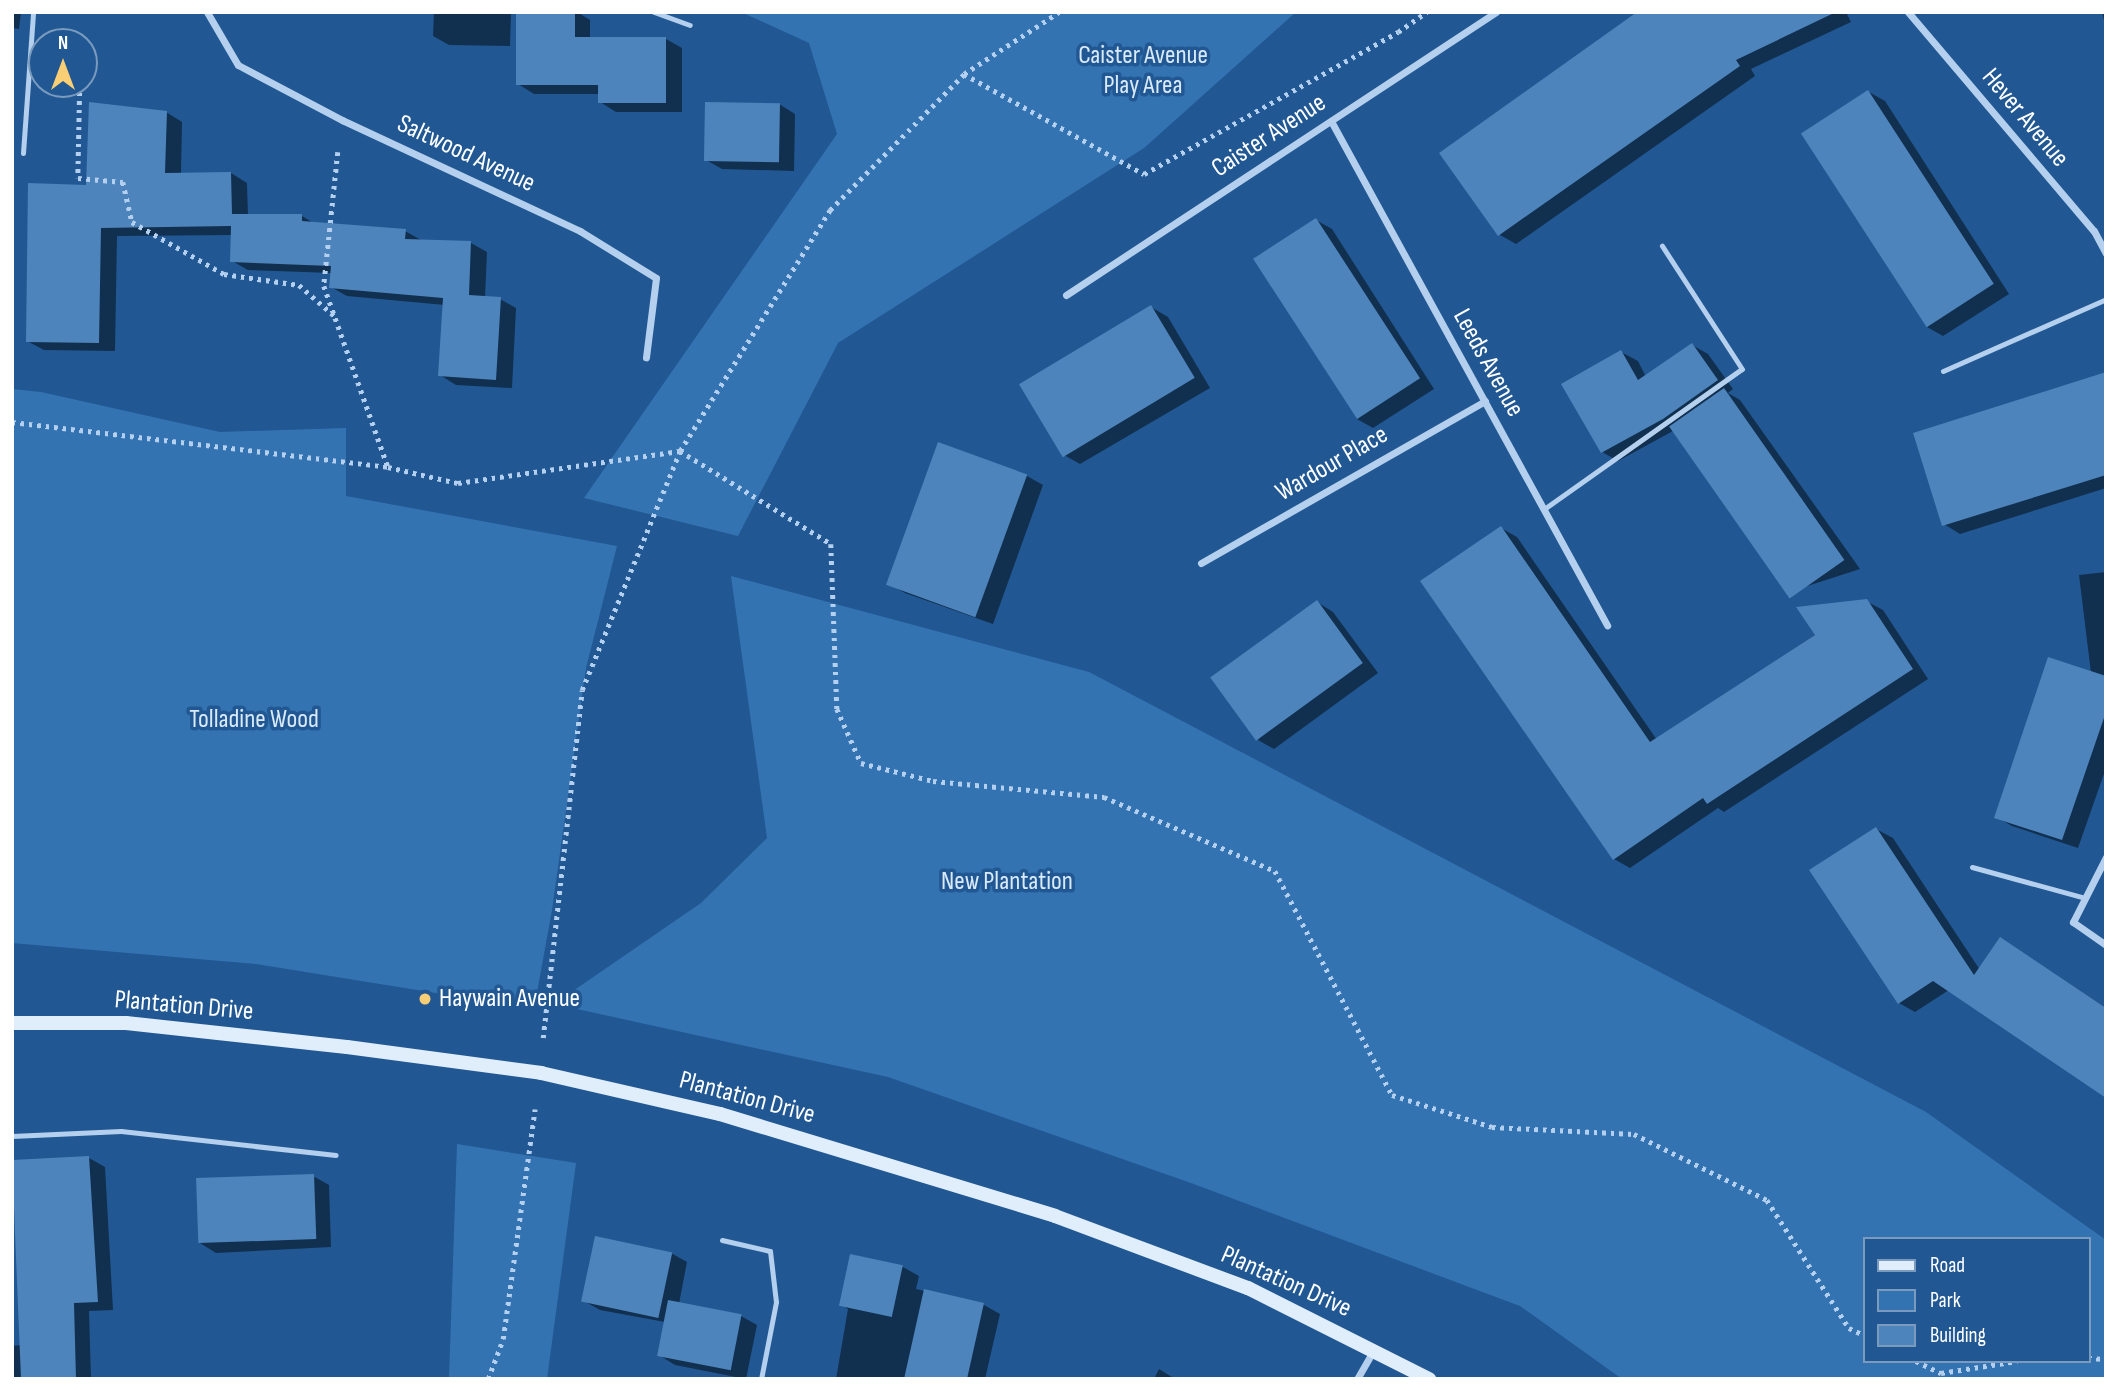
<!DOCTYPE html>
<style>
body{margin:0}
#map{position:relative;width:2118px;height:1391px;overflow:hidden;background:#215893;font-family:"Sofia Sans Condensed",sans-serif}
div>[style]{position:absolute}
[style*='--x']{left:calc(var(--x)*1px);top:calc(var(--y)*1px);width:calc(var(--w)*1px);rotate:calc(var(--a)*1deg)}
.green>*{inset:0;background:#3473b1}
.shadow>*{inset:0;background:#0007}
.building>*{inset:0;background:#4e84bc;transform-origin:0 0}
.path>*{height:4.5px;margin-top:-2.25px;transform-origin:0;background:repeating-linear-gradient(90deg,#b4d0ee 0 3.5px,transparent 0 8.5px)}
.lane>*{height:5px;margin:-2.5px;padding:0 2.5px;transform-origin:2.5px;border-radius:2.5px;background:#b4d0ee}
.street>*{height:7px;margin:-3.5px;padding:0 3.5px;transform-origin:3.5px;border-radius:3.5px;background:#b4d0ee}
.secondary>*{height:14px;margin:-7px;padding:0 7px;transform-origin:7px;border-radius:7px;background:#e0edfa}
.dots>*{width:19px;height:19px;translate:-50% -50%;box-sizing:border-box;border:4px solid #215893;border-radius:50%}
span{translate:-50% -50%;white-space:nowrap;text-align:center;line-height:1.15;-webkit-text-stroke:7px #215893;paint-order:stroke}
.park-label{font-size:26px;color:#d9eafa}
.street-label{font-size:26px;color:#fff}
.poi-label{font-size:26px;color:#fff}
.left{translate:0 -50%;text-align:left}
.frame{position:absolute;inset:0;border:14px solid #fff;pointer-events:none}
.legend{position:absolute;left:1863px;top:1237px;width:228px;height:126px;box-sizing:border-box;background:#215893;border:2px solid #7a9bbe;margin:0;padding:9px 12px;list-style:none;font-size:21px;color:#fff}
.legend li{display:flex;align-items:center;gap:14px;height:35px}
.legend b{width:35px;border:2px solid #7a9bbe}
.north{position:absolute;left:28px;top:28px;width:70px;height:70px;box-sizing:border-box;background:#215893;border:2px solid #7a9bbe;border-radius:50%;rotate:0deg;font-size:19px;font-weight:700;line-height:28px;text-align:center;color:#fff}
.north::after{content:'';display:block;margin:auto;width:24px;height:32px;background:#face75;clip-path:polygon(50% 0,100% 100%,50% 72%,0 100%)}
</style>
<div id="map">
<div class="green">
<div style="clip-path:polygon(741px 12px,1296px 12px,1144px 148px,838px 343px,738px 536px,584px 498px,837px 134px,809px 43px)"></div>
<div style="clip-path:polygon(12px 389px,41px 392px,220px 432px,346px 428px,346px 496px,617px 546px,586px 668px,552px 910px,534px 1009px,256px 964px,12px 943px)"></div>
<div style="clip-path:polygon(evenodd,731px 576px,1089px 672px,1926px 1112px,2106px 1240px,2106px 1379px,1622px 1379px,1520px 1306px,1191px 1183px,888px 1077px,554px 1004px,701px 903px,767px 838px,731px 576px,1864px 1239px,2088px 1239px,2088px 1361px,1864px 1361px,1864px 1239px)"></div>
<div style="clip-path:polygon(457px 1144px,576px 1163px,547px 1379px,449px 1379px)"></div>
</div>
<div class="shadow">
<div style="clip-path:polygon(12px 12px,21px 12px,19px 29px,12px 28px)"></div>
<div style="clip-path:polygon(434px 12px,511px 12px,510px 46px,449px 45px,433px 36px)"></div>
<div style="clip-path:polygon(518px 12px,577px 12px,590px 20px,590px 39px,666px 39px,682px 48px,682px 112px,616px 112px,600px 102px,600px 94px,534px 94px,518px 84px)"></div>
<div style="clip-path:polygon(1640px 12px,1846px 12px,1851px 22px,1751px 69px,1755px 76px,1516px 244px,1500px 235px,1441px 153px)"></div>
<div style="clip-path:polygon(2102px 12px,2106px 12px,2106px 28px)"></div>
<div style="clip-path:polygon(1869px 92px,1885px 101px,2009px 294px,1943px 336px,1927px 327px)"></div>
<div style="clip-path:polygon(779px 104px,795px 114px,794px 171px,722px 169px,706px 160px)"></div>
<div style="clip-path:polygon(166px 112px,182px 122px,181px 174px,231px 173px,247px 183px,248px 216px,302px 216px,315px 224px,405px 231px,421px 240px,471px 243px,487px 252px,485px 298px,500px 299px,516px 308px,512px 388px,456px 385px,440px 375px,445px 305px,347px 296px,331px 287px,332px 273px,248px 270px,232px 261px,233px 235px,117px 236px,115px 351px,44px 350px,27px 341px,88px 187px)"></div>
<div style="clip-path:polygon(1316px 220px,1332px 229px,1434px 389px,1373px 428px,1357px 419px)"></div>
<div style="clip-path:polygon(1151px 307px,1168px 317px,1210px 388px,1080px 464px,1064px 455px)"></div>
<div style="clip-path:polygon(1692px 345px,1708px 354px,1733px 389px,1728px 393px,1740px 400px,1860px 569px,1795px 590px,1779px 580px,1673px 431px,1618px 461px,1602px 452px,1621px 352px,1638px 361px,1646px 377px)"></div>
<div style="clip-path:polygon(2106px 374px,2106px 488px,1960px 534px,1944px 524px)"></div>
<div style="clip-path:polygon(939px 444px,1027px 476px,1043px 485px,993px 624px,905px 593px,889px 584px)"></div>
<div style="clip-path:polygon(1501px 528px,1517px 537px,1657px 740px,1866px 601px,1883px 610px,1928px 679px,1724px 812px,1718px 808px,1630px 868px,1614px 859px)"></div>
<div style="clip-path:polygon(2106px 572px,2106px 768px,2078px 848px,2012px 826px,1996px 817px,2091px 673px,2079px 575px)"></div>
<div style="clip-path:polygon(1317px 602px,1333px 612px,1378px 673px,1274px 749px,1258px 740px)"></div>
<div style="clip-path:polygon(1876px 829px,1893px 838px,1980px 970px,2001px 939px,2106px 1008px,1949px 990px,1915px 1012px,1899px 1003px)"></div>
<div style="clip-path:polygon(89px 1158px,105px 1167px,113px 1310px,89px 1311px,91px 1379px,12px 1379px,12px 1346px,21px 1345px,12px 1162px)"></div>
<div style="clip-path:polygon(313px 1176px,329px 1185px,331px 1247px,216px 1253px,200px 1243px)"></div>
<div style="clip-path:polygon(671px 1253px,687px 1262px,679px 1304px,741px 1316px,757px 1325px,746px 1379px,675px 1365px,659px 1355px,665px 1322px,600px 1310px,584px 1301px)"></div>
<div style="clip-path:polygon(903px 1267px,919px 1276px,916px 1289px,984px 1305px,1000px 1314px,985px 1379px,836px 1379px,848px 1309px,842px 1305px)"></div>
<div style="clip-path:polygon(1159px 1369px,1175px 1379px,1154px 1379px)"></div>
</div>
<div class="building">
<div style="clip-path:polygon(516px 12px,575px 12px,575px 37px,666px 37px,666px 103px,598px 103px,598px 85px,516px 85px)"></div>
<div style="clip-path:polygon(1637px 12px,1836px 12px,1736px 60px,1740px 66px,1498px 236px,1439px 153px)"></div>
<div style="left:1868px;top:90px;width:231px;height:80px;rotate:57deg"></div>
<div style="clip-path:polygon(89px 102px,167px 111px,165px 173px,231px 172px,232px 214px,302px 214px,302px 221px,406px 229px,405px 239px,471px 241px,469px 295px,501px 297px,496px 380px,438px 376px,443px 298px,329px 288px,331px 266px,230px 262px,231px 226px,101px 228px,99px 343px,26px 342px,28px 183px,86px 185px)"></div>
<div style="left:705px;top:102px;width:75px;height:59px;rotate:1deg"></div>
<div style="left:1316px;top:218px;width:191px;height:75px;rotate:57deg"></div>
<div style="left:1151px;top:305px;width:85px;height:154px;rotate:59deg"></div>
<div style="clip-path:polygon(1692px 343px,1718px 380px,1663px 419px,1601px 453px,1561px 384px,1621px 350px,1638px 380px)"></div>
<div style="clip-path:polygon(2106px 372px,2106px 475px,1942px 526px,1913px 433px)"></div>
<div style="left:1724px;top:388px;width:210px;height:67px;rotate:55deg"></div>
<div style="left:938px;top:442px;width:95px;height:152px;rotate:20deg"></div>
<div style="clip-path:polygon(1501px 526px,1650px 742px,1815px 635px,1796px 607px,1867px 599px,1913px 669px,1707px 804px,1703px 798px,1613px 860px,1420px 581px)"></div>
<div style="left:1317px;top:600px;width:78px;height:132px;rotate:54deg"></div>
<div style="clip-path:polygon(2048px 657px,2106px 676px,2106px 712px,2062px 840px,1994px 818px)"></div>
<div style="clip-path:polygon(1876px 827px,1974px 975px,2000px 937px,2106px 1008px,2106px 1098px,1933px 981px,1898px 1004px,1809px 870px)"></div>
<div style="clip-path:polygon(89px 1156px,98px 1302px,74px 1303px,76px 1379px,21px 1379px,12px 1160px)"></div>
<div style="left:314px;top:1174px;width:65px;height:118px;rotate:88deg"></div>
<div style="left:595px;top:1236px;width:79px;height:67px;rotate:12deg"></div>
<div style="left:850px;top:1254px;width:54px;height:53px;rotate:12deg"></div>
<div style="clip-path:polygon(924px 1289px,984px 1303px,967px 1379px,904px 1379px)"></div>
<div style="left:668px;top:1300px;width:75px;height:57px;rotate:11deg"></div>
</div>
<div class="path">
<div style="--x:964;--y:74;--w:206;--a:29.1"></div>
<div style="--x:1144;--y:174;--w:291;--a:-29.2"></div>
<div style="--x:1398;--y:32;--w:35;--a:-35"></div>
<div style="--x:80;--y:84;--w:94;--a:91.2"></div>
<div style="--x:78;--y:178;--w:45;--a:5.1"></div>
<div style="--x:123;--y:182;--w:41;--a:77.3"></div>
<div style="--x:132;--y:222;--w:106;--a:29.5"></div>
<div style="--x:224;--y:274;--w:76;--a:8.3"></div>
<div style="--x:299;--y:285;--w:49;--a:40.9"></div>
<div style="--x:338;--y:152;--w:135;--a:96"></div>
<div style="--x:324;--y:286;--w:192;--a:70.5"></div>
<div style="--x:12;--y:422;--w:379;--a:6.8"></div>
<div style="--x:388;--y:467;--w:72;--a:12.9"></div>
<div style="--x:458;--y:483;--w:224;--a:-8.2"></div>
<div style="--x:680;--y:451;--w:177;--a:31.6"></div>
<div style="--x:831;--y:544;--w:165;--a:87.9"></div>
<div style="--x:837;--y:709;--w:59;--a:66"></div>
<div style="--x:861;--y:763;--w:74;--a:14"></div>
<div style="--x:933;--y:781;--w:172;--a:5.3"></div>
<div style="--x:1104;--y:797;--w:186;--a:23.4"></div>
<div style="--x:1275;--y:871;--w:253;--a:62.4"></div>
<div style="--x:1392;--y:1095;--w:105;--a:17.7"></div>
<div style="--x:1492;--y:1127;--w:142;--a:2.8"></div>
<div style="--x:1634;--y:1134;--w:148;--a:26.4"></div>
<div style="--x:1767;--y:1200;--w:152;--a:57.4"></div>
<div style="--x:1849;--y:1328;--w:17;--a:25"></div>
<div style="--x:543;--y:1038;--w:350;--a:-83.6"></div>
<div style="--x:582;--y:690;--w:258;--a:-67.7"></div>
<div style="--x:680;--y:451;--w:284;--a:-58.1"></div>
<div style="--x:830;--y:210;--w:191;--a:-45.4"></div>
<div style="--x:964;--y:74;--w:113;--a:-33.1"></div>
<div style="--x:2088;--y:1358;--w:18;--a:3"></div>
<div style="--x:1916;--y:1361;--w:28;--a:26"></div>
<div style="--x:1941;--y:1373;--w:77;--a:-9"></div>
<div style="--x:488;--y:1379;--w:43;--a:-69.4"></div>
<div style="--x:503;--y:1339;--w:232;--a:-82.1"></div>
</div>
<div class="lane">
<div style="--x:654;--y:12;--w:38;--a:20"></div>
<div style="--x:23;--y:153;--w:141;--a:-85.9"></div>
<div style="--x:1943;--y:371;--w:178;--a:-23.8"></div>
<div style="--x:1544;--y:509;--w:242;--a:-35.3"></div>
<div style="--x:1742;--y:369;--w:147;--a:-123"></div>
<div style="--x:1972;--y:867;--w:117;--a:15.3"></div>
<div style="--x:12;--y:1136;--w:109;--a:-2.6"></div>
<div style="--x:121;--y:1131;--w:216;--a:6.4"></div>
<div style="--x:722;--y:1240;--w:49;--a:12.9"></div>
<div style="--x:770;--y:1251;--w:51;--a:83.3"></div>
<div style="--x:776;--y:1302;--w:78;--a:101"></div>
</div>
<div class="street">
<div style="--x:207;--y:12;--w:61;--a:59.7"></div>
<div style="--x:238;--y:65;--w:118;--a:27.9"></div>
<div style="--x:342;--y:120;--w:263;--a:25"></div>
<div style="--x:580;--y:231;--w:89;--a:31.7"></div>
<div style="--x:656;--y:278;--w:80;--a:97.2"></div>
<div style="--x:1908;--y:12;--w:287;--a:49.7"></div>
<div style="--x:2094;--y:231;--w:26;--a:62"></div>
<div style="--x:1331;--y:121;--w:575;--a:61.29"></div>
<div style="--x:1066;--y:295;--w:515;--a:-33.35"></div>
<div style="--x:1201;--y:563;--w:327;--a:-29.7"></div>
<div style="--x:2106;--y:857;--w:73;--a:116.9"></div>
<div style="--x:2073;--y:922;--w:40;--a:34.9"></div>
<div style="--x:1357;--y:1379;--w:34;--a:-60"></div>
</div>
<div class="secondary">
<div style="--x:12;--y:1023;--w:114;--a:0"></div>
<div style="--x:126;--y:1023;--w:222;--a:6.2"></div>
<div style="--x:347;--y:1047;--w:196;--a:7.6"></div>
<div style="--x:541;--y:1073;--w:184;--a:12.9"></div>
<div style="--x:720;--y:1114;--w:350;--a:16.9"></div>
<div style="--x:1055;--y:1216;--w:206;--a:20.5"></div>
<div style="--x:1248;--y:1288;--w:203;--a:26.7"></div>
</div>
<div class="dots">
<div style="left:425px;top:999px;background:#face75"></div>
</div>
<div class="park-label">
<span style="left:1143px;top:71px">Caister Avenue<br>Play Area</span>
<span style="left:254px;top:720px">Tolladine Wood</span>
<span style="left:1007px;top:882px">New Plantation</span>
</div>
<div class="street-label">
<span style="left:2025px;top:118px;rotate:50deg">Hever Avenue</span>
<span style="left:1269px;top:136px;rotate:-33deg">Caister Avenue</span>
<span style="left:466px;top:154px;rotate:25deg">Saltwood Avenue</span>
<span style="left:1488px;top:363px;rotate:61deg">Leeds Avenue</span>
<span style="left:1332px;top:464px;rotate:-30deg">Wardour Place</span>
<span style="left:184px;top:1006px;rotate:5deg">Plantation Drive</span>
<span style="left:747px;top:1098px;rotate:15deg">Plantation Drive</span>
<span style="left:1286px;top:1282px;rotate:24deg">Plantation Drive</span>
</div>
<div class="poi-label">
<span class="left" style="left:439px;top:999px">Haywain Avenue</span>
</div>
<div class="frame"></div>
<ul class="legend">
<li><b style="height:9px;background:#e0edfa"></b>Road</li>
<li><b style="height:19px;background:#3473b1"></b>Park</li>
<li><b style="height:19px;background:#4e84bc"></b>Building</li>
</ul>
<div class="north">N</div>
</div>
